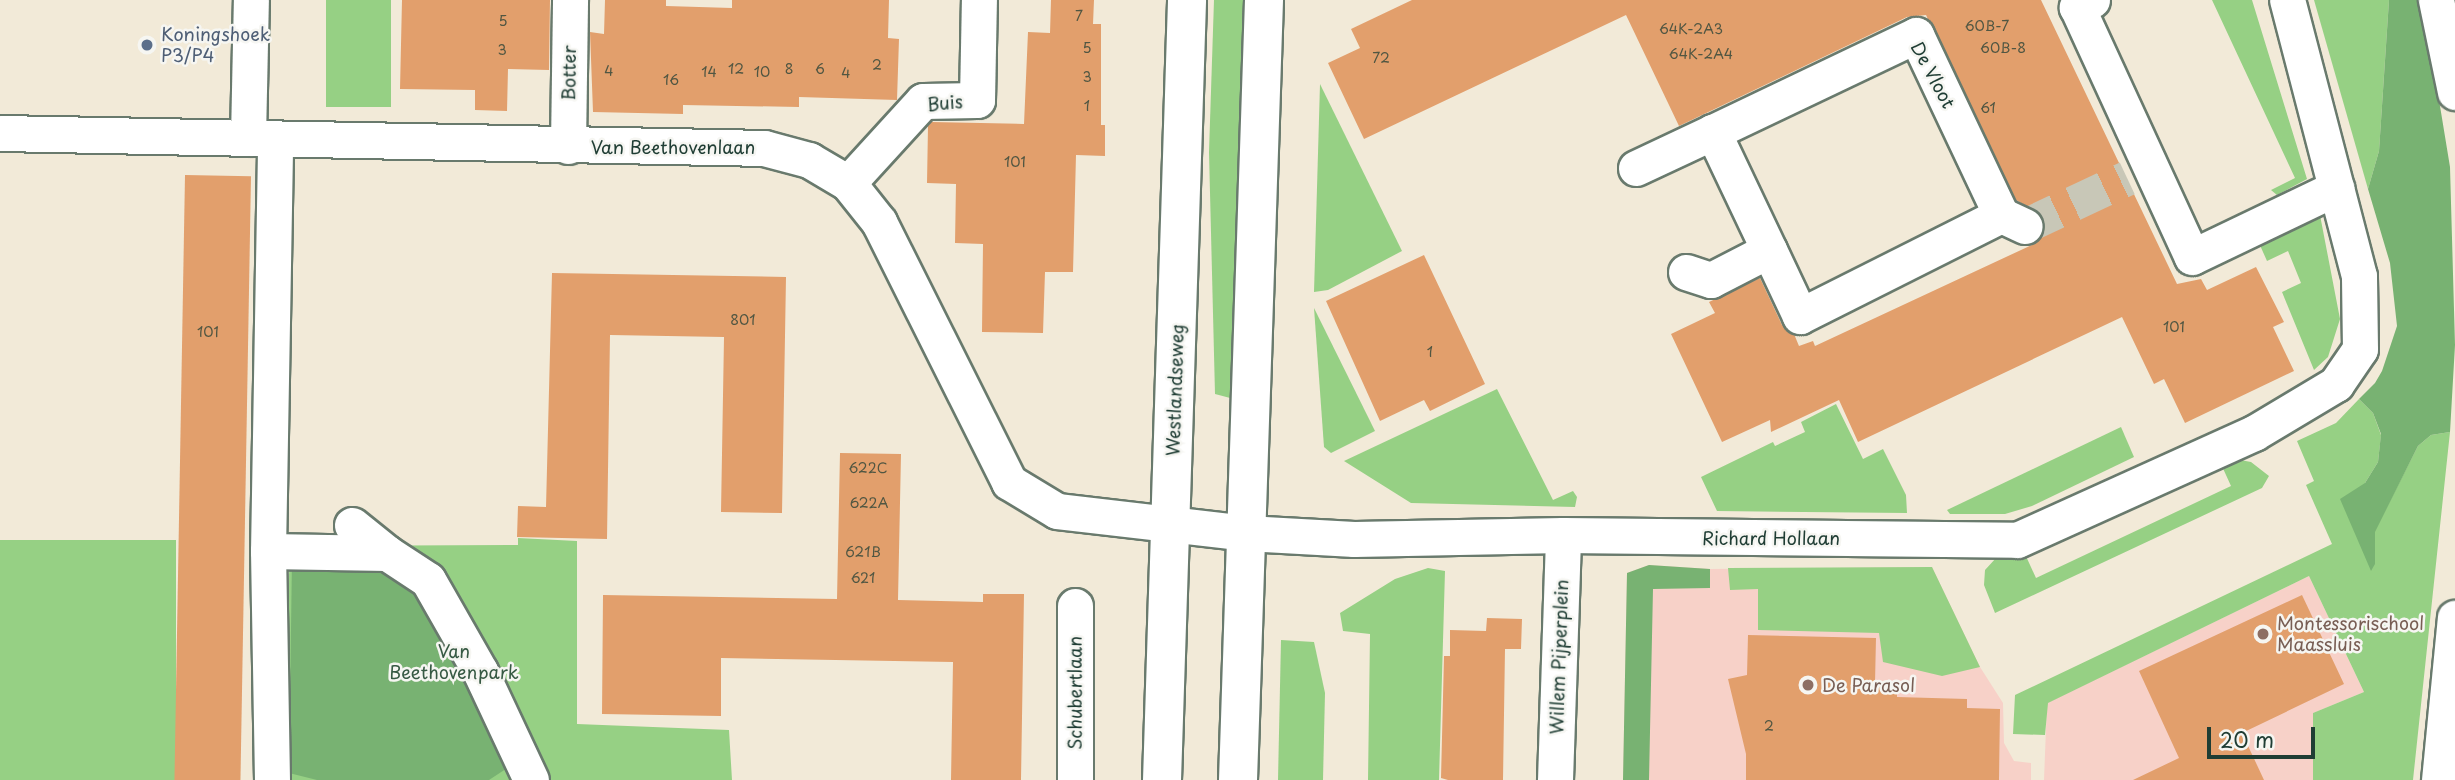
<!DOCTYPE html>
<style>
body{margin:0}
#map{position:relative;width:2455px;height:780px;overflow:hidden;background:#f2ead8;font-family:"Playpen Sans",sans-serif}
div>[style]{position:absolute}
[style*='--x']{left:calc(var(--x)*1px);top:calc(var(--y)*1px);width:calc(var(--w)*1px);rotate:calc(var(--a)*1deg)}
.built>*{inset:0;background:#f7d1c8}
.green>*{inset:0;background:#96d084;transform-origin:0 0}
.forest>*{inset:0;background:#78b272}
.building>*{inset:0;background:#e29f6c;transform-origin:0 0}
.street-tunnel>*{height:35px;margin-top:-17.5px;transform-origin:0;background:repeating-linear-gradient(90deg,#c8c7b7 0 35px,transparent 0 53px)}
.roads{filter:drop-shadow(2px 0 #697a6d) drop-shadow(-2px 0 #697a6d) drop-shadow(0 2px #697a6d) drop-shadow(0 -2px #697a6d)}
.street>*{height:35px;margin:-17.5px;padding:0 17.5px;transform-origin:17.5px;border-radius:17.5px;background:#fff}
.secondary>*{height:38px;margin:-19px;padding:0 19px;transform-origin:19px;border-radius:19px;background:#fff}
.dots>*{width:19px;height:19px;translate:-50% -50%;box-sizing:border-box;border:4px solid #f6f6f2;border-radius:50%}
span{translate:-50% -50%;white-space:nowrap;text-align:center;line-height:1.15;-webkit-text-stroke:5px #f6f6f2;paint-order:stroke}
.number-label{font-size:14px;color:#505642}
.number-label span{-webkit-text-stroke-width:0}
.service-label{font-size:18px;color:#4e5e75}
.left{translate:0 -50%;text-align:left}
.street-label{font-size:18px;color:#1f3d34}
.education-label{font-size:18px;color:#785e54}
.park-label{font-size:18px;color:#375a44}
.scale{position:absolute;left:2207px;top:727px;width:108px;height:32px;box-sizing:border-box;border:4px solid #1f3d34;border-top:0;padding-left:9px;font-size:21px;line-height:24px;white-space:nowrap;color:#1f3d34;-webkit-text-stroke:5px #f6f6f2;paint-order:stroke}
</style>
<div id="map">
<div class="built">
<div style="clip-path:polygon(1649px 565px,1710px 569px,1932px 567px,1980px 667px,2003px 703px,2004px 743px,2014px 761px,2031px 763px,2031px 780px,1623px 780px,1627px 573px)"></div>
<div style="clip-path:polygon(2309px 576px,2364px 692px,2313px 713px,2313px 780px,2044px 780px,2047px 703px)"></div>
</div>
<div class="green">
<div style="left:326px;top:0;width:65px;height:107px"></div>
<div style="clip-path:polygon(1214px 0,1245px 0,1234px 399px,1215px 394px,1209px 152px)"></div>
<div style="clip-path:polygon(2212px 0,2252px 0,2307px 179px,2277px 195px,2271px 190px,2295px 178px)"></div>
<div style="clip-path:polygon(2314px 0,2389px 0,2379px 151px,2368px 189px)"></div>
<div style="clip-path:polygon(1320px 84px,1402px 251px,1328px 290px,1314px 292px)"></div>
<div style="clip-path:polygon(2320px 215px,2340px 319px,2328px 357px,2314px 370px,2282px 292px,2301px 283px,2288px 251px,2267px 261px,2259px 243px)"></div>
<div style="clip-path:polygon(1314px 308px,1375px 431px,1331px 453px,1324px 447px)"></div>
<div style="clip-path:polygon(1497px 389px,1553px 500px,1573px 491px,1577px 497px,1575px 507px,1411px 503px,1344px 461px)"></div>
<div style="clip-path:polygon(2359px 399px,2373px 413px,2381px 435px,2378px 462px,2365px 483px,2375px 564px,2374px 532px,2418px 446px,2431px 435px,2450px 432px,2413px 780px,2313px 780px,2313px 713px,2364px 692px,2309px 576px,2048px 703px,2045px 735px,2013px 734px,2015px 695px,2332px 544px,2306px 485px,2314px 481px,2297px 441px,2336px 423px)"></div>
<div style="clip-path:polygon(1836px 404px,1863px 459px,1883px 449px,1906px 495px,1907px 513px,1717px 511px,1701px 477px,1773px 442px,1775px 446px,1805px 432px,1801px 422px)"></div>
<div style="clip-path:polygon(2121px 427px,2134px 457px,2032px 506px,2005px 514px,1950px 514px,1947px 510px)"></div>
<div style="clip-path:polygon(2235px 459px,2251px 462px,2269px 476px,2262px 488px,1995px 613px,1984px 585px,1985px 570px,1996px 558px,2025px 554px,2036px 578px,2231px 486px,2221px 464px)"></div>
<div style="clip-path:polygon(518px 538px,577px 541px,577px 724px,729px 730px,732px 780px,282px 780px,290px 546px,518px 545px)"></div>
<div style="left:0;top:540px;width:176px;height:240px"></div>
<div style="clip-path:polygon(1932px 567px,1980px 667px,1942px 676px,1883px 662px,1879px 633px,1758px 630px,1758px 589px,1730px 590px,1728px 568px)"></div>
<div style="clip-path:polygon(1428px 568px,1445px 571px,1439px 780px,1368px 780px,1370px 634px,1343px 631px,1340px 613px,1395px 579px)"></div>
<div style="clip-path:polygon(1281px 640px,1314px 642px,1325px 693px,1323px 780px,1278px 780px)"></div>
</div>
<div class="forest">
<div style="clip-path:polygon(2389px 0,2419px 0,2430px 45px,2450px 167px,2455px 345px,2450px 432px,2431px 435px,2418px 446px,2375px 532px,2375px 564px,2371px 571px,2340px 499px,2365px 483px,2378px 462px,2381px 434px,2373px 413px,2359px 399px,2375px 383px,2382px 371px,2397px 326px,2390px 263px,2368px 189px,2379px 151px)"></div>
<div style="clip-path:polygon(292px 557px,384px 560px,423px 583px,515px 763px,489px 780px,317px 780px,289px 773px)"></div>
<div style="clip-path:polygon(1649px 565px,1710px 569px,1710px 588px,1653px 589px,1649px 780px,1623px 780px,1627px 573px)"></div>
</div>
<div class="building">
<div style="clip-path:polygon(402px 0,550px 0,549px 70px,508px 69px,507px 111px,475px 110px,475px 90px,400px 89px)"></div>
<div style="clip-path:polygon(605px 0,666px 0,666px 6px,732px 8px,732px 0,889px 0,888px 38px,899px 39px,897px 100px,799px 97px,799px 107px,683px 105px,683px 114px,593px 112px,590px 32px,604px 34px)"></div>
<div style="clip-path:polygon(1051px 0,1094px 0,1093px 24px,1101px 24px,1101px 125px,1105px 125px,1105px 156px,1076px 155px,1073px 272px,1045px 272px,1043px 333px,982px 332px,983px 244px,955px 243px,956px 184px,927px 183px,928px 126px,931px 122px,1024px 124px,1028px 32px,1050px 33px)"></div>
<div style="clip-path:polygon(1412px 0,2041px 0,2177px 284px,2201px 279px,2207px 290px,2256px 267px,2284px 322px,2273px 327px,2294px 371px,2185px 423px,2164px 379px,2154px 384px,2122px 317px,1858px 442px,1839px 400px,1771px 432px,1770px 420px,1722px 442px,1671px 334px,1715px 313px,1709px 302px,1760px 278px,1782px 325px,1794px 334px,1799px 346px,1813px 341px,1815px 346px,2036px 243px,2043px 235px,2045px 225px,2042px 215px,2016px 200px,1926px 15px,1907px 17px,1679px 126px,1626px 15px,1364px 139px,1328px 63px,1360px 48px,1351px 29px)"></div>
<div style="left:185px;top:175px;width:66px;height:605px;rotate:1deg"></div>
<div style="clip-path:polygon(1424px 255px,1485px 384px,1430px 411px,1424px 400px,1380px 421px,1326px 301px)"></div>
<div style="clip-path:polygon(552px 273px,786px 277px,782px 513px,721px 512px,724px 337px,610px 335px,607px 539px,517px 537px,518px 506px,546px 507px)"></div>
<div style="clip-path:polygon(840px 453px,901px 454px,898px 600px,983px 602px,983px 594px,1024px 594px,1021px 780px,951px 780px,953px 662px,721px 658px,721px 716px,602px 714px,603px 595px,837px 599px)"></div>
<div style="clip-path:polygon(2302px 595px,2344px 684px,2242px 733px,2264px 780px,2133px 780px,2179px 758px,2139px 671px)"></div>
<div style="clip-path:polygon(1487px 618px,1522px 619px,1521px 649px,1505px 649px,1503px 780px,1448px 780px,1441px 778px,1444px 656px,1450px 656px,1450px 630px,1486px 631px)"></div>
<div style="clip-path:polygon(1748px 635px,1876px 638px,1875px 683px,1897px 684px,1897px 697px,1967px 699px,1967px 708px,2000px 709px,1999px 780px,1746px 780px,1746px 754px,1728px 679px,1747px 675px)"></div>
</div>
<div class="street-tunnel">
<div style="--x:2025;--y:226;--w:113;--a:-25.2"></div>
</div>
<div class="roads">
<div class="street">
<div style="--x:2092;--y:0;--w:17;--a:155"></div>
<div style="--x:2077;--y:7;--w:275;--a:65.3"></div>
<div style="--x:2192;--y:257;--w:160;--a:-25.6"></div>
<div style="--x:2436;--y:0;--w:94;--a:78.3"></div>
<div style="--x:0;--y:133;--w:764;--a:1.12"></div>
<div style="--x:764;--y:148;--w:47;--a:14.9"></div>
<div style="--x:809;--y:160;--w:45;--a:30.5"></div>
<div style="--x:848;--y:183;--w:50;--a:51.5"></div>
<div style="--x:879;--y:222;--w:291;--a:63.4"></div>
<div style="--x:1009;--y:482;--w:56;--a:31.1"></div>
<div style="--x:1057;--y:511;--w:190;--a:6.6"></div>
<div style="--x:1246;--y:533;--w:108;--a:3.2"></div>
<div style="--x:1354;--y:539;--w:209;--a:-1.1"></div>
<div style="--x:1563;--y:535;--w:454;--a:0.6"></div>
<div style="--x:2017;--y:540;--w:260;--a:-24.3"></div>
<div style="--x:2254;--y:433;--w:96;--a:-30.9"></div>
<div style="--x:2336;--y:384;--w:42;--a:-55.6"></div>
<div style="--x:2360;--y:349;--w:73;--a:-90.8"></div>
<div style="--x:2359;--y:276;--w:285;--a:-104.6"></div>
<div style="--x:248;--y:138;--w:138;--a:-88.8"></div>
<div style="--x:568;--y:146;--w:146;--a:-89.2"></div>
<div style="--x:1636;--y:168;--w:85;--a:-25.1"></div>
<div style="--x:848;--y:183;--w:111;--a:-47.6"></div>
<div style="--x:923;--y:101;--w:54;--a:-1.1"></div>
<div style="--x:977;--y:100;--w:100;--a:-88.9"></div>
<div style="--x:1769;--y:250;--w:131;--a:-115.4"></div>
<div style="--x:1713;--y:132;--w:225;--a:-25.5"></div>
<div style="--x:1916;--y:35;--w:199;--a:64.7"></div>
<div style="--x:2001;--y:215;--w:26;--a:25"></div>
<div style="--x:1686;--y:272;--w:26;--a:18"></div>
<div style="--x:1711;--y:280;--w:65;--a:-27.3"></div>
<div style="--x:1769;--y:250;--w:73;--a:64.8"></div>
<div style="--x:1800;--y:316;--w:225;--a:-26.7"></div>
<div style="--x:352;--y:525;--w:45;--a:38.7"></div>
<div style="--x:268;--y:551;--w:119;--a:1"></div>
<div style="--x:387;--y:553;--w:49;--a:33.4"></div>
<div style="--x:428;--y:580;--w:105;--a:60.3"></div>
<div style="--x:480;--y:671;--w:120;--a:64.9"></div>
<div style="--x:1075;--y:606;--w:174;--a:90"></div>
<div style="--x:272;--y:780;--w:229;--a:-91"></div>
<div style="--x:268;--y:551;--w:411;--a:-89"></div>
<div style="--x:1555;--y:780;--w:245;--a:-88.1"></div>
<div style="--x:2439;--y:780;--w:163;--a:-84.4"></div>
</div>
<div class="secondary">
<div style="--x:1162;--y:780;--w:780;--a:-88.16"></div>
<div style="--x:1238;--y:780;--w:780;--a:-88.09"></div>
</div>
</div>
<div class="dots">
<div style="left:147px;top:45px;background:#5c6f8a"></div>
<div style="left:2263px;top:634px;background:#8d6e63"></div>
<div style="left:1808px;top:685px;background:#8d6e63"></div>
</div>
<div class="number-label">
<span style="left:1079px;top:16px">7</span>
<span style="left:503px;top:21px">5</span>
<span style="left:1987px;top:26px">60B-7</span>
<span style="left:1691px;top:29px">64K-2A3</span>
<span style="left:1087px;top:48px">5</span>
<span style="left:2003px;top:48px">60B-8</span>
<span style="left:502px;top:50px">3</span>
<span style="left:1701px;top:54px">64K-2A4</span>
<span style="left:1381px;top:58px">72</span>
<span style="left:877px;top:65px">2</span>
<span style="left:736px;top:69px">12</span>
<span style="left:789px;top:69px">8</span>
<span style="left:820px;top:69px">6</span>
<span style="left:609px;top:71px">4</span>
<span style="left:709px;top:72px">14</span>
<span style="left:762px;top:72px">10</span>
<span style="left:846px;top:73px">4</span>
<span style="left:1087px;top:77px">3</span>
<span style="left:671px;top:80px">16</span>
<span style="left:1087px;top:106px">1</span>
<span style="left:1988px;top:108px">61</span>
<span style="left:1015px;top:162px">101</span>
<span style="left:743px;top:320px">801</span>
<span style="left:2174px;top:327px">101</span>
<span style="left:208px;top:332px">101</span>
<span style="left:1430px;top:352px">1</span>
<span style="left:868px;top:468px">622C</span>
<span style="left:869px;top:503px">622A</span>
<span style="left:863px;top:552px">621B</span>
<span style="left:863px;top:578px">621</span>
<span style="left:1769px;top:726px">2</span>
</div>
<div class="service-label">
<span class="left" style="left:161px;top:45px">Koningshoek<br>P3/P4</span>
</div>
<div class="street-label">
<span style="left:569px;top:73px;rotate:-89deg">Botter</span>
<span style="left:1933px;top:75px;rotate:62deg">De Vloot</span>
<span style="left:945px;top:103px;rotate:-5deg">Buis</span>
<span style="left:673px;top:147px">Van Beethovenlaan</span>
<span style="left:1175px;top:390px;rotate:-88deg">Westlandseweg</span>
<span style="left:1771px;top:538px">Richard Hollaan</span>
<span style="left:1559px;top:657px;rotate:-88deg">Willem Pijperplein</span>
<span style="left:1075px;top:693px;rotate:-90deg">Schubertlaan</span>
</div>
<div class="education-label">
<span class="left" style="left:2277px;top:634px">Montessorischool<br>Maassluis</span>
<span class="left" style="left:1822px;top:685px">De Parasol</span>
</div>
<div class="park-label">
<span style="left:454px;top:662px">Van<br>Beethovenpark</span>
</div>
<div class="scale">20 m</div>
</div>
